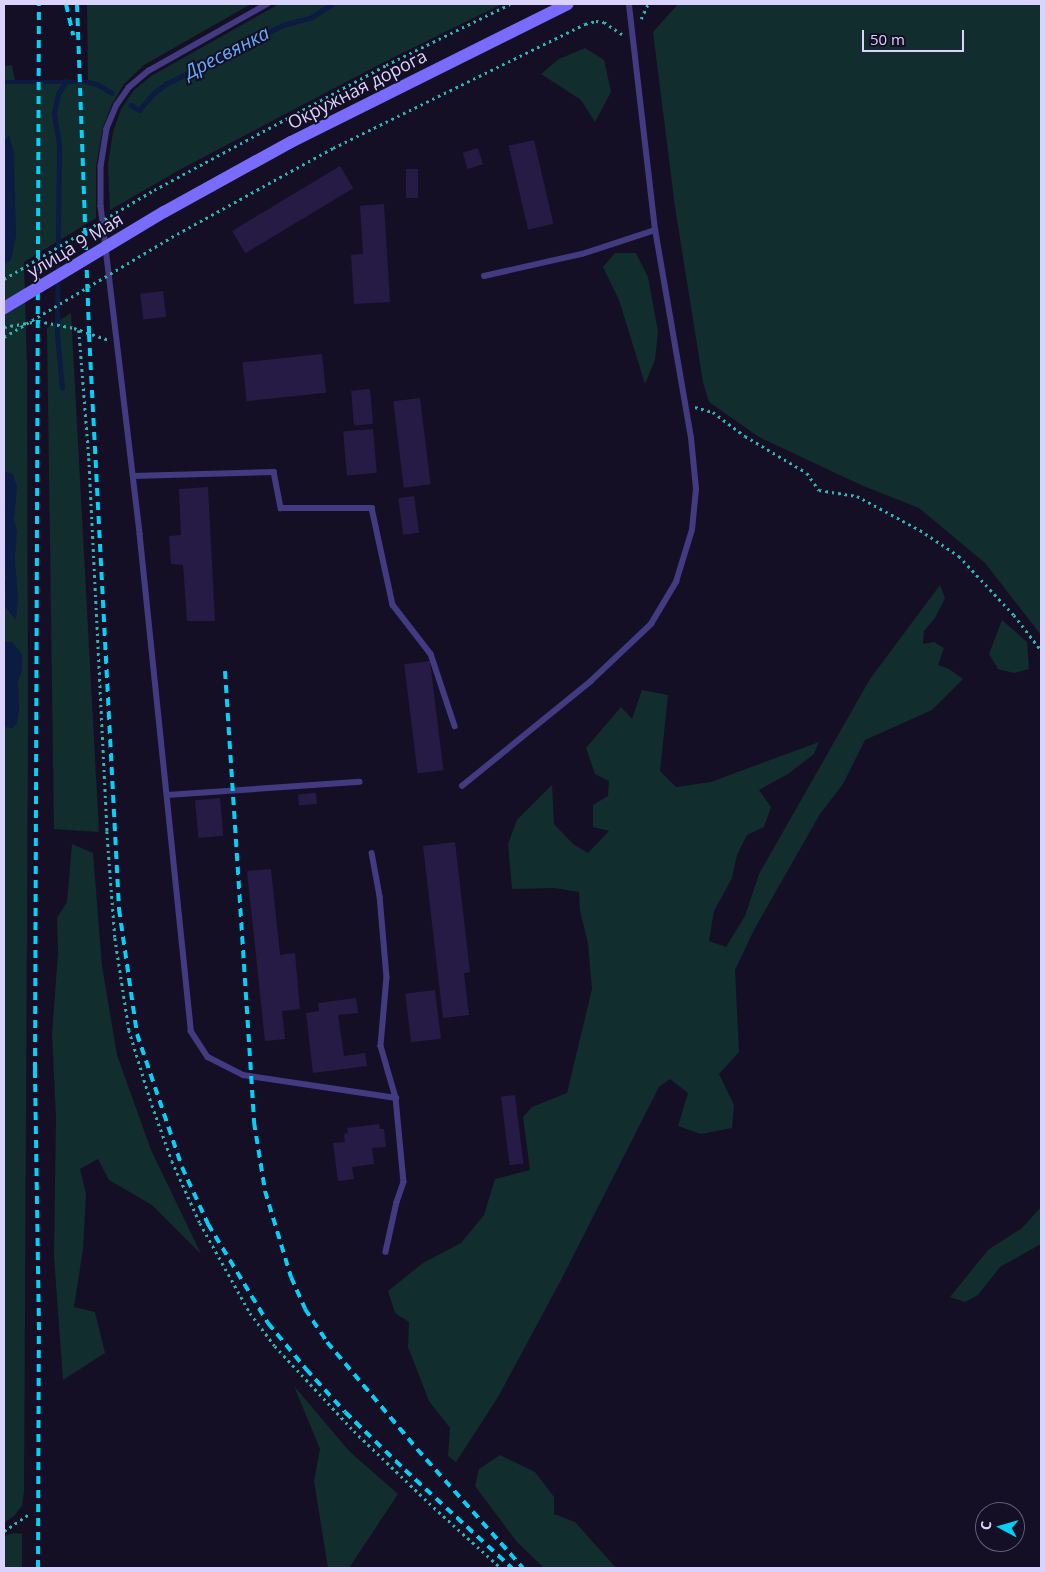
<!DOCTYPE html>
<meta charset="utf-8">
<style>
body{margin:0}
#map{position:relative;width:1045px;height:1572px;overflow:hidden;background:#140f24;font-family:"Open Sans",sans-serif}
div>[style]{position:absolute}
[style*='--x']{left:calc(var(--x)*1px);top:calc(var(--y)*1px);width:calc(var(--w)*1px);rotate:calc(var(--a)*1deg)}
.green>*{inset:0;background:#122d2e}
.water>*{inset:0;background:#0b1b41}
.stream>*{height:4.5px;margin:-2.25px;padding:0 2.25px;transform-origin:2.25px;border-radius:2.25px;background:#0b1b41}
.building>*{inset:0;background:#261b45;transform-origin:0 0}
.path>*{height:2.5px;margin-top:-1.25px;transform-origin:0;background:repeating-linear-gradient(90deg,#31b3b3 0 2.5px,transparent 0 6.5px)}
.service>*{height:5.5px;margin:-2.75px;padding:0 2.75px;transform-origin:2.75px;border-radius:2.75px;background:#423b82}
.secondary>*{height:12px;margin:-6px;padding:0 6px;transform-origin:6px;border-radius:6px;background:#796cfc}
.rail>*{height:4px;margin-top:-2px;transform-origin:0;background:repeating-linear-gradient(90deg,#05d0f8 0 8px,transparent 0 14px)}
.path-bridge>*{height:2.5px;margin-top:-1.25px;transform-origin:0;background:repeating-linear-gradient(90deg,#31b3b3 0 2.5px,transparent 0 6.5px)}
.secondary-bridge>*{height:12px;margin:-6px;padding:0 6px;transform-origin:6px;border-radius:6px;background:#796cfc}
span{translate:-50% -50%;white-space:nowrap;text-align:center;line-height:1.15;-webkit-text-stroke:4px #140f24;paint-order:stroke}
.street-label{font-size:18px;color:#dad3fe}
.water-label{font-size:19px;color:#63acfc;font-style:italic}
.frame{position:absolute;inset:0;border:5px solid #dad3fe;pointer-events:none}
.north{position:absolute;left:975px;top:1502px;width:50px;height:50px;box-sizing:border-box;background:#140f24;border:1px solid #635d7b;border-radius:50%;rotate:276deg;font-size:14px;font-weight:700;line-height:20px;text-align:center;color:#dad3fe}
.north::after{content:'';display:block;margin:auto;width:18px;height:22px;background:#05d0f8;clip-path:polygon(50% 0,100% 100%,50% 72%,0 100%)}
.scale{position:absolute;left:862px;top:30px;width:102px;height:22px;box-sizing:border-box;border:2px solid #dad3fe;border-top:0;padding-left:6px;font-size:15px;line-height:18px;white-space:nowrap;color:#dad3fe;-webkit-text-stroke:4px #140f24;paint-order:stroke}
</style>
<div id="map">
<div class="green">
<div style="clip-path:polygon(87px 4px,251px 4px,144px 65px,124px 84px,112px 104px,103px 127px,96px 167px,96px 218px,24px 262px,27px 368px,28px 730px,24px 1491px,22px 1506px,14px 1516px,4px 1523px,4px 66px,12px 65px,15px 81px,88px 82px)"></div>
<div style="clip-path:polygon(279px 4px,502px 4px,384px 62px,181px 169px,110px 210px,108px 165px,113px 132px,121px 109px,134px 90px,151px 76px)"></div>
<div style="clip-path:polygon(678px 4px,1041px 4px,1041px 635px,985px 563px,919px 508px,861px 485px,759px 437px,709px 402px,703px 382px,675px 207px,653px 32px)"></div>
<div style="clip-path:polygon(585px 48px,604px 60px,611px 92px,595px 122px,581px 100px,541px 74px,559px 59px)"></div>
<div style="clip-path:polygon(615px 253px,636px 253px,648px 277px,658px 332px,655px 360px,645px 384px,619px 300px,603px 267px)"></div>
<div style="clip-path:polygon(71px 313px,99px 832px,54px 829px,47px 328px)"></div>
<div style="clip-path:polygon(940px 585px,945px 598px,935px 618px,924px 631px,923px 644px,934px 642px,944px 648px,938px 665px,949px 669px,963px 679px,932px 710px,865px 740px,843px 784px,820px 814px,755px 928px,735px 970px,739px 1052px,719px 1074px,734px 1105px,732px 1128px,701px 1134px,678px 1126px,688px 1093px,670px 1079px,659px 1087px,561px 1280px,498px 1397px,456px 1462px,448px 1456px,450px 1428px,429px 1401px,408px 1347px,409px 1322px,395px 1313px,388px 1291px,423px 1263px,461px 1243px,484px 1215px,495px 1179px,530px 1170px,523px 1117px,532px 1107px,567px 1093px,592px 989px,588px 943px,580px 911px,579px 892px,554px 888px,512px 889px,508px 844px,517px 820px,552px 785px,554px 824px,573px 844px,588px 853px,609px 831px,593px 827px,593px 805px,608px 796px,609px 781px,595px 774px,586px 748px,621px 707px,632px 719px,642px 690px,668px 695px,660px 771px,676px 787px,711px 782px,819px 742px,814px 754px,788px 774px,759px 790px,771px 807px,764px 827px,747px 835px,737px 855px,732px 878px,714px 911px,709px 941px,726px 947px,745px 916px,759px 874px,870px 679px)"></div>
<div style="clip-path:polygon(1002px 620px,1027px 642px,1029px 669px,1014px 673px,998px 669px,989px 654px)"></div>
<div style="clip-path:polygon(72px 844px,93px 853px,102px 966px,117px 1055px,151px 1150px,201px 1254px,152px 1205px,109px 1180px,98px 1159px,80px 1169px,86px 1194px,83px 1249px,74px 1307px,95px 1312px,105px 1353px,63px 1380px,54px 1257px,56px 1118px,52px 1034px,58px 953px,57px 918px,67px 902px)"></div>
<div style="clip-path:polygon(1041px 1207px,1041px 1244px,1000px 1267px,978px 1295px,965px 1302px,950px 1297px,988px 1250px,1022px 1228px)"></div>
<div style="clip-path:polygon(294px 1386px,350px 1452px,398px 1494px,349px 1568px,328px 1568px,314px 1481px,320px 1449px)"></div>
<div style="clip-path:polygon(500px 1455px,535px 1472px,554px 1497px,554px 1514px,575px 1522px,616px 1568px,544px 1568px,517px 1542px,475px 1486px,479px 1469px)"></div>
<div style="clip-path:polygon(14px 1533px,22px 1534px,22px 1568px,4px 1568px,4px 1536px)"></div>
</div>
<div class="water">
<div style="clip-path:polygon(9px 135px,14px 153px,16px 236px,11px 260px,4px 265px,4px 143px)"></div>
<div style="clip-path:polygon(6px 472px,13px 474px,17px 487px,14px 520px,17px 531px,15px 559px,18px 599px,16px 620px,4px 606px,6px 595px,4px 586px,6px 577px,4px 564px,4px 473px)"></div>
<div style="clip-path:polygon(4px 642px,12px 642px,22px 654px,22px 670px,18px 681px,19px 710px,17px 723px,13px 728px,4px 727px)"></div>
</div>
<div class="stream">
<div style="--x:4;--y:82;--w:84;--a:0"></div>
<div style="--x:88;--y:82;--w:9;--a:13"></div>
<div style="--x:97;--y:84;--w:17;--a:31"></div>
<div style="--x:131;--y:105;--w:9;--a:32"></div>
<div style="--x:139;--y:110;--w:23;--a:-49"></div>
<div style="--x:154;--y:93;--w:15;--a:-37"></div>
<div style="--x:166;--y:84;--w:131;--a:-26.8"></div>
<div style="--x:283;--y:25;--w:30;--a:-15"></div>
<div style="--x:312;--y:17;--w:24;--a:-33"></div>
<div style="--x:62;--y:388;--w:53;--a:-95.4"></div>
<div style="--x:57;--y:335;--w:190;--a:-89.4"></div>
<div style="--x:59;--y:145;--w:32;--a:-99"></div>
<div style="--x:54;--y:113;--w:19;--a:-78"></div>
<div style="--x:58;--y:94;--w:15;--a:-58"></div>
</div>
<div class="building">
<div style="left:534px;top:140px;width:86px;height:26px;rotate:77deg"></div>
<div style="left:478px;top:148px;width:17px;height:16px;rotate:73deg"></div>
<div style="left:340px;top:166px;width:26px;height:126px;rotate:59deg"></div>
<div style="left:406px;top:169px;width:12px;height:29px"></div>
<div style="clip-path:polygon(384px 204px,390px 302px,354px 304px,351px 255px,363px 254px,360px 206px)"></div>
<div style="left:163px;top:291px;width:26px;height:23px;rotate:83deg"></div>
<div style="left:322px;top:354px;width:39px;height:80px;rotate:84deg"></div>
<div style="left:370px;top:389px;width:35px;height:19px;rotate:85deg"></div>
<div style="left:420px;top:398px;width:87px;height:27px;rotate:83deg"></div>
<div style="left:373px;top:429px;width:44px;height:30px;rotate:85deg"></div>
<div style="clip-path:polygon(208px 487px,215px 621px,187px 621px,183px 565px,171px 564px,169px 536px,181px 535px,179px 489px)"></div>
<div style="left:414px;top:496px;width:37px;height:16px;rotate:82deg"></div>
<div style="left:430px;top:661px;width:110px;height:26px;rotate:83deg"></div>
<div style="left:316px;top:793px;width:11px;height:18px;rotate:85deg"></div>
<div style="left:220px;top:798px;width:38px;height:25px;rotate:85deg"></div>
<div style="clip-path:polygon(455px 842px,470px 972px,464px 973px,469px 1015px,443px 1018px,423px 846px)"></div>
<div style="clip-path:polygon(271px 869px,280px 955px,295px 953px,300px 1009px,282px 1011px,285px 1039px,265px 1041px,247px 871px)"></div>
<div style="left:435px;top:990px;width:49px;height:30px;rotate:83deg"></div>
<div style="clip-path:polygon(356px 998px,358px 1013px,338px 1015px,344px 1056px,365px 1053px,367px 1066px,313px 1073px,306px 1013px,319px 1011px,318px 1003px)"></div>
<div style="left:515px;top:1095px;width:69px;height:14px;rotate:83deg"></div>
<div style="clip-path:polygon(379px 1124px,380px 1129px,384px 1129px,386px 1147px,372px 1148px,374px 1164px,352px 1167px,354px 1179px,338px 1181px,333px 1143px,345px 1142px,344px 1134px,348px 1133px,347px 1128px)"></div>
</div>
<div class="path">
<div style="--x:641;--y:19;--w:17;--a:-65"></div>
<div style="--x:154;--y:190;--w:264;--a:-28.3"></div>
<div style="--x:386;--y:65;--w:138;--a:-26.2"></div>
<div style="--x:177;--y:234;--w:178;--a:-28.9"></div>
<div style="--x:333;--y:148;--w:281;--a:-26.2"></div>
<div style="--x:585;--y:24;--w:11;--a:-15"></div>
<div style="--x:596;--y:21;--w:8;--a:7"></div>
<div style="--x:604;--y:22;--w:22;--a:34"></div>
<div style="--x:4;--y:327;--w:35;--a:-10"></div>
<div style="--x:38;--y:321;--w:37;--a:11"></div>
<div style="--x:74;--y:328;--w:37;--a:19"></div>
<div style="--x:79;--y:330;--w:128;--a:85.5"></div>
<div style="--x:89;--y:458;--w:373;--a:87.2"></div>
<div style="--x:107;--y:831;--w:107;--a:85.7"></div>
<div style="--x:115;--y:938;--w:93;--a:81.3"></div>
<div style="--x:129;--y:1030;--w:78;--a:73"></div>
<div style="--x:152;--y:1105;--w:59;--a:70.3"></div>
<div style="--x:172;--y:1161;--w:68;--a:65.7"></div>
<div style="--x:200;--y:1223;--w:103;--a:60.9"></div>
<div style="--x:250;--y:1313;--w:41;--a:52.9"></div>
<div style="--x:275;--y:1346;--w:116;--a:47.1"></div>
<div style="--x:354;--y:1431;--w:104;--a:43.8"></div>
<div style="--x:429;--y:1503;--w:97;--a:42.1"></div>
<div style="--x:695;--y:407;--w:19;--a:16"></div>
<div style="--x:713;--y:412;--w:40;--a:37"></div>
<div style="--x:745;--y:436;--w:72;--a:30.8"></div>
<div style="--x:807;--y:473;--w:21;--a:55"></div>
<div style="--x:819;--y:490;--w:38;--a:9"></div>
<div style="--x:857;--y:496;--w:72;--a:28.4"></div>
<div style="--x:920;--y:530;--w:47;--a:33.7"></div>
<div style="--x:959;--y:556;--w:81;--a:47"></div>
<div style="--x:1014;--y:615;--w:44;--a:52.4"></div>
<div style="--x:4;--y:1531;--w:29;--a:-34"></div>
</div>
<div class="service">
<div style="--x:268;--y:4;--w:137;--a:150.6"></div>
<div style="--x:149;--y:71;--w:26;--a:140"></div>
<div style="--x:129;--y:88;--w:21;--a:125"></div>
<div style="--x:117;--y:105;--w:26;--a:113"></div>
<div style="--x:107;--y:129;--w:37;--a:99"></div>
<div style="--x:101;--y:166;--w:40;--a:90"></div>
<div style="--x:101;--y:206;--w:330;--a:83.2"></div>
<div style="--x:140;--y:534;--w:500;--a:84.1"></div>
<div style="--x:191;--y:1031;--w:31;--a:57"></div>
<div style="--x:208;--y:1057;--w:39;--a:27"></div>
<div style="--x:243;--y:1075;--w:155;--a:8.5"></div>
<div style="--x:396;--y:1098;--w:84;--a:84.6"></div>
<div style="--x:404;--y:1182;--w:21;--a:109"></div>
<div style="--x:397;--y:1202;--w:51;--a:102.4"></div>
<div style="--x:484;--y:276;--w:100;--a:-12.7"></div>
<div style="--x:582;--y:254;--w:77;--a:-18.2"></div>
<div style="--x:133;--y:476;--w:141;--a:-1.6"></div>
<div style="--x:274;--y:472;--w:37;--a:79"></div>
<div style="--x:281;--y:508;--w:91;--a:0"></div>
<div style="--x:372;--y:508;--w:99;--a:77.8"></div>
<div style="--x:393;--y:605;--w:62;--a:52.2"></div>
<div style="--x:431;--y:654;--w:76;--a:71.6"></div>
<div style="--x:462;--y:786;--w:166;--a:-39.1"></div>
<div style="--x:591;--y:681;--w:83;--a:-43.5"></div>
<div style="--x:651;--y:624;--w:49;--a:-59.2"></div>
<div style="--x:676;--y:582;--w:54;--a:-72.9"></div>
<div style="--x:692;--y:530;--w:41;--a:-84.4"></div>
<div style="--x:696;--y:489;--w:51;--a:-95.6"></div>
<div style="--x:691;--y:438;--w:211;--a:-99.8"></div>
<div style="--x:655;--y:230;--w:227;--a:-96.6"></div>
<div style="--x:167;--y:795;--w:193;--a:-3.9"></div>
<div style="--x:372;--y:853;--w:44;--a:79.5"></div>
<div style="--x:380;--y:896;--w:81;--a:85.1"></div>
<div style="--x:387;--y:977;--w:69;--a:95"></div>
<div style="--x:381;--y:1046;--w:54;--a:73.9"></div>
</div>
<div class="secondary">
<div style="--x:164;--y:212;--w:145;--a:-28.9"></div>
<div style="--x:291;--y:142;--w:309;--a:-26.5"></div>
</div>
<div class="rail">
<div style="--x:66;--y:4;--w:32;--a:77"></div>
<div style="--x:77;--y:4;--w:330;--a:87.9"></div>
<div style="--x:89;--y:334;--w:576;--a:87.01"></div>
<div style="--x:119;--y:909;--w:126;--a:81.8"></div>
<div style="--x:137;--y:1034;--w:140;--a:71.3"></div>
<div style="--x:182;--y:1167;--w:63;--a:65.5"></div>
<div style="--x:208;--y:1224;--w:116;--a:58.8"></div>
<div style="--x:268;--y:1323;--w:60;--a:50.4"></div>
<div style="--x:306;--y:1369;--w:58;--a:47.8"></div>
<div style="--x:345;--y:1412;--w:83;--a:44"></div>
<div style="--x:405;--y:1470;--w:145;--a:42.5"></div>
<div style="--x:225;--y:671;--w:452;--a:86.3"></div>
<div style="--x:254;--y:1122;--w:70;--a:80.9"></div>
<div style="--x:265;--y:1191;--w:90;--a:73.2"></div>
<div style="--x:291;--y:1277;--w:35;--a:66"></div>
<div style="--x:305;--y:1309;--w:40;--a:56"></div>
<div style="--x:327;--y:1342;--w:140;--a:49.9"></div>
<div style="--x:417;--y:1449;--w:159;--a:48.3"></div>
<div style="--x:38;--y:1568;--w:238;--a:-89.8"></div>
<div style="--x:39;--y:1330;--w:260;--a:-90.9"></div>
<div style="--x:35;--y:1070;--w:1066;--a:-89.79"></div>
</div>
<div class="path-bridge">
<div style="--x:4;--y:279;--w:174;--a:-30.7"></div>
<div style="--x:4;--y:337;--w:201;--a:-30.8"></div>
</div>
<div class="secondary-bridge">
<div style="--x:4;--y:308;--w:187;--a:-31"></div>
</div>
<div class="street-label">
<span style="left:357px;top:89px;rotate:-27deg">Окружная дорога</span>
<span style="left:75px;top:245px;rotate:-31deg">улица 9 Мая</span>
</div>
<div class="water-label">
<span style="left:227px;top:53px;rotate:-27deg">Дресвянка</span>
</div>
<div class="frame"></div>
<div class="north">С</div>
<div class="scale">50 m</div>
</div>
